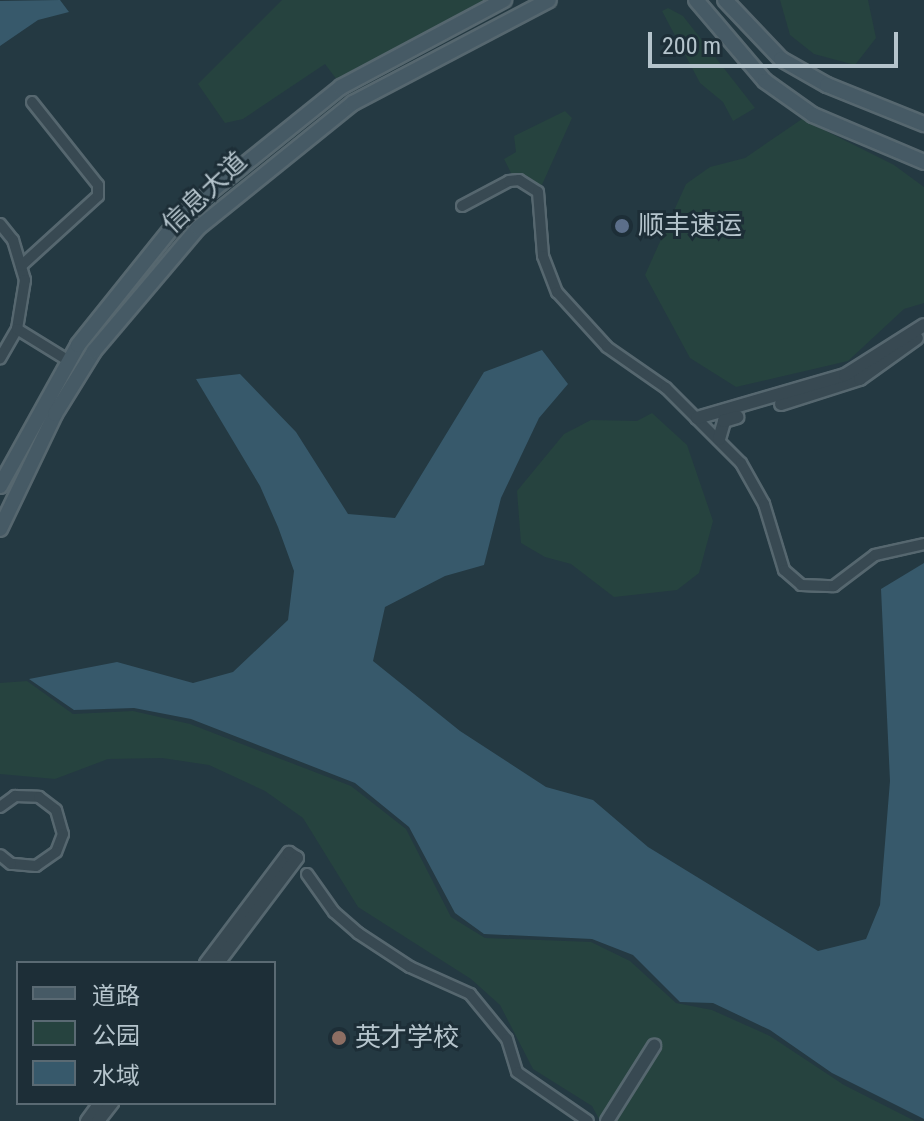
<!DOCTYPE html>
<meta charset="utf-8">
<style>
body{margin:0}
#map{position:relative;width:924px;height:1121px;overflow:hidden;background:#243942;font-family:"Roboto Condensed","Noto Sans SC",sans-serif}
div>[style]{position:absolute}
[style*='--x']{left:calc(var(--x)*1px);top:calc(var(--y)*1px);width:calc(var(--w)*1px);rotate:calc(var(--a)*1deg)}
.green>*{inset:0;background:#26433f}
.water>*{inset:0;background:#37596b}
.roads{filter:drop-shadow(2px 0 #56676f) drop-shadow(-2px 0 #56676f) drop-shadow(0 2px #56676f) drop-shadow(0 -2px #56676f)}
.minor>*{height:10px;margin:-5px;padding:0 5px;transform-origin:5px;border-radius:5px;background:#384952}
.tertiary>*{height:12px;margin:-6px;padding:0 6px;transform-origin:6px;border-radius:6px;background:#384952}
.secondary>*{height:14px;margin:-7px;padding:0 7px;transform-origin:7px;border-radius:7px;background:#465a65}
.dots>*{width:22px;height:22px;translate:-50% -50%;box-sizing:border-box;border:4px solid #1d2e37;border-radius:50%}
span{translate:-50% -50%;white-space:nowrap;text-align:center;line-height:1.15;-webkit-text-stroke:6px #1d2e37;paint-order:stroke}
.street-label{font-size:26px;color:#b5c4cc}
.poi-label{font-size:26px;color:#b5c4cc}
.left{translate:0 -50%;text-align:left}
.legend{position:absolute;left:16px;top:961px;width:260px;height:144px;box-sizing:border-box;background:#1d2e37;border:2px solid #5a6a73;margin:0;padding:10px 14px;list-style:none;font-size:24px;color:#b5c4cc}
.legend li{display:flex;align-items:center;gap:16px;height:40px}
.legend b{width:40px;border:2px solid #5a6a73}
.scale{position:absolute;left:648px;top:32px;width:250px;height:36px;box-sizing:border-box;border:4px solid #b5c4cc;border-top:0;padding-left:10px;font-size:24px;line-height:28px;white-space:nowrap;color:#b5c4cc;-webkit-text-stroke:6px #1d2e37;paint-order:stroke}
</style>
<div id="map">
<div class="green">
<div style="clip-path:polygon(282px 0,485px 0,337px 80px,325px 64px,243px 119px,225px 123px,198px 84px)"></div>
<div style="clip-path:polygon(780px 0,868px 0,876px 38px,855px 65px,814px 54px,790px 35px)"></div>
<div style="clip-path:polygon(668px 8px,683px 16px,755px 108px,733px 121px,723px 102px,700px 83px,662px 11px)"></div>
<div style="clip-path:polygon(565px 111px,572px 118px,541px 187px,512px 175px,504px 159px,516px 152px,514px 136px)"></div>
<div style="clip-path:polygon(802px 119px,894px 165px,924px 187px,924px 303px,904px 309px,848px 361px,736px 387px,690px 358px,645px 275px,686px 184px,710px 167px,745px 158px)"></div>
<div style="clip-path:polygon(652px 413px,687px 445px,713px 521px,699px 573px,677px 590px,614px 597px,571px 564px,545px 557px,521px 543px,517px 491px,564px 434px,591px 420px,637px 421px)"></div>
<div style="clip-path:polygon(27px 681px,73px 714px,133px 711px,190px 724px,351px 786px,406px 829px,451px 917px,485px 938px,591px 942px,630px 961px,676px 1003px,712px 1010px,770px 1036px,844px 1085px,915px 1121px,600px 1121px,592px 1106px,533px 1069px,500px 1005px,471px 979px,358px 907px,303px 818px,265px 791px,209px 765px,162px 758px,108px 759px,55px 779px,0 774px,0 683px)"></div>
</div>
<div class="water">
<div style="clip-path:polygon(60px 0,69px 12px,38px 20px,0 46px,0 1px)"></div>
<div style="clip-path:polygon(542px 350px,568px 384px,539px 418px,501px 498px,484px 565px,445px 576px,385px 607px,373px 661px,460px 731px,546px 787px,593px 800px,648px 847px,818px 951px,866px 939px,880px 905px,890px 781px,881px 589px,924px 563px,924px 1119px,832px 1073px,770px 1030px,713px 1003px,680px 1002px,633px 955px,592px 939px,484px 934px,455px 913px,409px 827px,355px 783px,191px 719px,134px 708px,74px 710px,29px 679px,117px 662px,193px 683px,233px 672px,288px 620px,294px 571px,278px 527px,260px 486px,196px 379px,240px 374px,296px 432px,348px 514px,395px 518px,484px 372px)"></div>
</div>
<div class="roads">
<div class="minor">
<div style="--x:462;--y:206;--w:53;--a:-28"></div>
<div style="--x:509;--y:181;--w:10;--a:-6"></div>
<div style="--x:519;--y:180;--w:22;--a:32"></div>
<div style="--x:538;--y:192;--w:64;--a:85.5"></div>
<div style="--x:543;--y:256;--w:39;--a:69"></div>
<div style="--x:557;--y:292;--w:74;--a:47.7"></div>
<div style="--x:607;--y:347;--w:72;--a:34.8"></div>
<div style="--x:666;--y:388;--w:106;--a:45"></div>
<div style="--x:741;--y:463;--w:47;--a:60.7"></div>
<div style="--x:764;--y:504;--w:69;--a:73.1"></div>
<div style="--x:784;--y:570;--w:23;--a:41"></div>
<div style="--x:801;--y:585;--w:33;--a:2"></div>
<div style="--x:834;--y:586;--w:51;--a:-37.1"></div>
<div style="--x:875;--y:555;--w:50;--a:-12.7"></div>
<div style="--x:0;--y:224;--w:21;--a:51"></div>
<div style="--x:13;--y:240;--w:42;--a:73.3"></div>
<div style="--x:25;--y:280;--w:50;--a:99.3"></div>
<div style="--x:17;--y:329;--w:34;--a:120"></div>
<div style="--x:21;--y:266;--w:104;--a:-42.3"></div>
<div style="--x:98;--y:196;--w:11;--a:-90"></div>
<div style="--x:98;--y:185;--w:106;--a:-128.5"></div>
<div style="--x:17;--y:329;--w:61;--a:31.6"></div>
<div style="--x:0;--y:807;--w:19;--a:-36"></div>
<div style="--x:15;--y:796;--w:24;--a:2"></div>
<div style="--x:39;--y:797;--w:21;--a:37"></div>
<div style="--x:56;--y:810;--w:25;--a:74"></div>
<div style="--x:63;--y:834;--w:19;--a:111"></div>
<div style="--x:56;--y:852;--w:24;--a:145"></div>
<div style="--x:36;--y:866;--w:25;--a:-175"></div>
<div style="--x:11;--y:864;--w:14;--a:-141"></div>
<div style="--x:307;--y:874;--w:47;--a:54.6"></div>
<div style="--x:334;--y:912;--w:32;--a:41"></div>
<div style="--x:358;--y:933;--w:62;--a:33.2"></div>
<div style="--x:410;--y:967;--w:66;--a:24.2"></div>
<div style="--x:470;--y:994;--w:58;--a:50.6"></div>
<div style="--x:507;--y:1039;--w:34;--a:73"></div>
<div style="--x:517;--y:1072;--w:86;--a:34.6"></div>
</div>
<div class="tertiary">
<div style="--x:781;--y:404;--w:83;--a:-17.6"></div>
<div style="--x:860;--y:379;--w:70;--a:-35.7"></div>
<div style="--x:697;--y:418;--w:154;--a:-16.2"></div>
<div style="--x:845;--y:375;--w:93;--a:-32.3"></div>
<div style="--x:719;--y:439;--w:19;--a:-74"></div>
<div style="--x:724;--y:421;--w:14;--a:-17"></div>
<div style="--x:206;--y:963;--w:138;--a:-53"></div>
<div style="--x:289;--y:853;--w:9;--a:32"></div>
<div style="--x:297;--y:858;--w:131;--a:127"></div>
<div style="--x:87;--y:1121;--w:22;--a:-54"></div>
<div style="--x:98;--y:1121;--w:23;--a:-52"></div>
<div style="--x:607;--y:1121;--w:89;--a:-57.9"></div>
</div>
<div class="secondary">
<div style="--x:696;--y:0;--w:106;--a:49.6"></div>
<div style="--x:765;--y:81;--w:59;--a:35.3"></div>
<div style="--x:813;--y:115;--w:121;--a:22.9"></div>
<div style="--x:725;--y:0;--w:81;--a:46.5"></div>
<div style="--x:781;--y:59;--w:53;--a:29.5"></div>
<div style="--x:827;--y:85;--w:105;--a:21.9"></div>
<div style="--x:0;--y:486;--w:161;--a:-61"></div>
<div style="--x:78;--y:345;--w:168;--a:-51.3"></div>
<div style="--x:183;--y:214;--w:203;--a:-38.8"></div>
<div style="--x:341;--y:87;--w:185;--a:-28.1"></div>
<div style="--x:0;--y:529;--w:127;--a:-64.4"></div>
<div style="--x:55;--y:414;--w:74;--a:-58.2"></div>
<div style="--x:94;--y:351;--w:161;--a:-49.8"></div>
<div style="--x:198;--y:228;--w:199;--a:-38.9"></div>
<div style="--x:353;--y:103;--w:221;--a:-27.7"></div>
</div>
</div>
<div class="dots">
<div style="left:622px;top:226px;background:#5c6f8a"></div>
<div style="left:339px;top:1038px;background:#8d6e63"></div>
</div>
<div class="street-label">
<span style="left:205px;top:193px;rotate:-43deg">信息大道</span>
</div>
<div class="poi-label">
<span class="left" style="left:638px;top:226px">顺丰速运</span>
<span class="left" style="left:355px;top:1038px">英才学校</span>
</div>
<ul class="legend">
<li><b style="height:10px;background:#465a65"></b>道路</li>
<li><b style="height:22px;background:#26433f"></b>公园</li>
<li><b style="height:22px;background:#37596b"></b>水域</li>
</ul>
<div class="scale">200 m</div>
</div>
